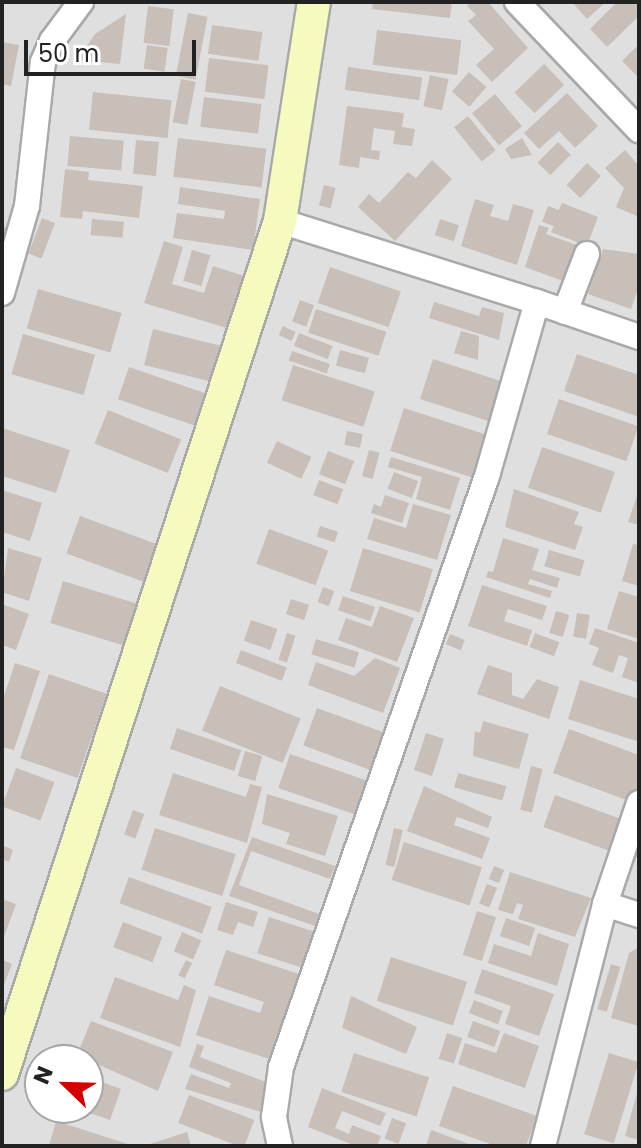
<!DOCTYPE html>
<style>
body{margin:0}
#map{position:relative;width:641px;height:1148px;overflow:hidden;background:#f2efe9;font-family:Poppins,sans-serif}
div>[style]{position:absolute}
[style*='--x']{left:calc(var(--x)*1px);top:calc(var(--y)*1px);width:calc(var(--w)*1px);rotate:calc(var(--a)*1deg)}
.residential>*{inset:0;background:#e0dfdf}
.building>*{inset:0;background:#c7bfb8;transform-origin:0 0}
.roads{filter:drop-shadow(2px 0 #a9a9a9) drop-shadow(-2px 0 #a9a9a9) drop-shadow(0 2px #a9a9a9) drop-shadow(0 -2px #a9a9a9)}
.street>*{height:24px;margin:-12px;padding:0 12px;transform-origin:12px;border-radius:12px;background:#fff}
.secondary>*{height:32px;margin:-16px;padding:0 16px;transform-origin:16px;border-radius:16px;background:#f7fabf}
span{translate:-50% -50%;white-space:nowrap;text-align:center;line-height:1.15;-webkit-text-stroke:8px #fff;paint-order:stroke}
.frame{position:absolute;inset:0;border:4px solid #222;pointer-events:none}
.north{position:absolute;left:24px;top:1044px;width:80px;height:80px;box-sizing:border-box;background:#fff;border:2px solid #a7a7a7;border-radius:50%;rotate:293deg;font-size:22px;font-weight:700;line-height:32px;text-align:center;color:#222}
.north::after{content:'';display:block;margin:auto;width:28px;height:36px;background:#d40000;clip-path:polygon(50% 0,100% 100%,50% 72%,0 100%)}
.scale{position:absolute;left:24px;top:40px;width:172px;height:36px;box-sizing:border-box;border:4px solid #222;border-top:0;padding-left:10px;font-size:24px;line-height:28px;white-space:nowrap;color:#222;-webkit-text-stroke:6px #fff;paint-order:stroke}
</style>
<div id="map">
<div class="residential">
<div style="clip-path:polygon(evenodd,2px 2px,639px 2px,639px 1146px,2px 1146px,2px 2px,40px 1060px,88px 1060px,88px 1108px,40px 1108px,40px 1060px)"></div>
</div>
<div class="building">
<div style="clip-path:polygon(373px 2px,452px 2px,450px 18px,372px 9px)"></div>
<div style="clip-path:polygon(470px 2px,488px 2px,528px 48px,492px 82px,476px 65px,494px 49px,468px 21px,476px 15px,467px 6px)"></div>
<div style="clip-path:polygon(572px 2px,606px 2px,587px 19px)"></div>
<div style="clip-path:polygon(617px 2px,639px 2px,639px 16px,607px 47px,590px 29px)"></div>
<div style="left:148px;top:6px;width:26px;height:37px;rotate:7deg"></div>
<div style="left:188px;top:13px;width:20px;height:64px;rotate:11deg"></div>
<div style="clip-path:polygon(126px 14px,120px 64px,78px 60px,95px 34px)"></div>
<div style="left:212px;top:25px;width:51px;height:29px;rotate:8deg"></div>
<div style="left:377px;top:30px;width:85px;height:35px;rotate:7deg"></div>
<div style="clip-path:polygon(2px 42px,19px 45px,11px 86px,2px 84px)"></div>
<div style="clip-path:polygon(639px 44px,639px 78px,622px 61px)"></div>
<div style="left:147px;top:45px;width:21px;height:24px;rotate:8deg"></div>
<div style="left:209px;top:58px;width:60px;height:34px;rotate:7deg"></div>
<div style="left:544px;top:64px;width:29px;height:41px;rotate:46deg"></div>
<div style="left:348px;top:67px;width:75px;height:23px;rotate:8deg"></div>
<div style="left:469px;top:72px;width:23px;height:26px;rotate:41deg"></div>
<div style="left:430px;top:75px;width:19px;height:32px;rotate:12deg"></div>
<div style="left:181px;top:79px;width:15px;height:44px;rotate:11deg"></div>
<div style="left:93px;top:92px;width:79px;height:38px;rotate:6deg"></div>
<div style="clip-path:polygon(567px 93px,598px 126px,575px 148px,559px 131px,539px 149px,524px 133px)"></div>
<div style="left:495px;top:94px;width:42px;height:30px;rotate:50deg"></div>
<div style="left:204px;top:97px;width:58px;height:30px;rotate:7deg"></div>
<div style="clip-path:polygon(347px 106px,404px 113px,402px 127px,415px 129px,412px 146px,393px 144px,395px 131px,374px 128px,371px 150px,380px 151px,379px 160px,360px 157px,359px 168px,339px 165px)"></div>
<div style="left:468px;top:116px;width:44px;height:18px;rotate:51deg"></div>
<div style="left:70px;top:136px;width:54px;height:30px;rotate:5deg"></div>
<div style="left:178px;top:138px;width:89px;height:39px;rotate:7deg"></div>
<div style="clip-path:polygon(522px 138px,532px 155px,511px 159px,505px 149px)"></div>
<div style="left:136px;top:140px;width:23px;height:34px;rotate:5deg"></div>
<div style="left:558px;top:142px;width:18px;height:29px;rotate:45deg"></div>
<div style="clip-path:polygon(625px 150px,639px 166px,639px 217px,616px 207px,624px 188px,605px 168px)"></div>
<div style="clip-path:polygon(432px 160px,452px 179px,395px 241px,358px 207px,369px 194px,379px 203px,408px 172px,416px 178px)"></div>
<div style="left:587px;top:163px;width:19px;height:30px;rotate:43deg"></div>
<div style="clip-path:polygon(65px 169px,89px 172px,88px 180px,143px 186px,139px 218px,83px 211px,82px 219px,60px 217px)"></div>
<div style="left:324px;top:185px;width:12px;height:21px;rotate:14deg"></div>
<div style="clip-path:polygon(180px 187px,260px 199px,253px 250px,173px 238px,177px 213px,224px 219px,225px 211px,178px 204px)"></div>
<div style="clip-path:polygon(475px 199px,494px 205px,490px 216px,508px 221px,513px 204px,534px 210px,517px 265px,461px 246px)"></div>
<div style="clip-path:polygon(562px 203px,598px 217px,587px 246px,551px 232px,554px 226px,542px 222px,548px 206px,559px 210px)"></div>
<div style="left:42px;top:218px;width:14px;height:38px;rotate:21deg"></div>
<div style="left:92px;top:219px;width:32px;height:16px;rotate:5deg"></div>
<div style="left:440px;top:219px;width:20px;height:17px;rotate:18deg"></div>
<div style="clip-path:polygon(539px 225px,549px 228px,546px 234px,585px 248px,571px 284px,525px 267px)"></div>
<div style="clip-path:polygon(2px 226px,15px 231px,2px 259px)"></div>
<div style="clip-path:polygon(164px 241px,183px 247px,172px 284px,204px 293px,213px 266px,244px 276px,230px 329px,144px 303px)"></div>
<div style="clip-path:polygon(603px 249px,639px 254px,639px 286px,631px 309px,588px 294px)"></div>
<div style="left:192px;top:250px;width:19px;height:32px;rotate:16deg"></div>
<div style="left:330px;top:267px;width:75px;height:38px;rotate:19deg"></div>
<div style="left:38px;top:289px;width:87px;height:41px;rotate:16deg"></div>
<div style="left:300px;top:300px;width:15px;height:23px;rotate:20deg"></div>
<div style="clip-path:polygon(434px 302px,479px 316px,482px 307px,504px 313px,499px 340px,429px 318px)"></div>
<div style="left:316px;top:309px;width:74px;height:25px;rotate:18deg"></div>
<div style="left:283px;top:326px;width:14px;height:10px;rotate:25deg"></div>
<div style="left:153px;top:329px;width:81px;height:37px;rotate:14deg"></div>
<div style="clip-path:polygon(461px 331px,479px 336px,478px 360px,454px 353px)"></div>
<div style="left:299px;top:333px;width:36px;height:14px;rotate:21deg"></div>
<div style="left:23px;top:334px;width:75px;height:42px;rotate:16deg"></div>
<div style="left:340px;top:350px;width:30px;height:16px;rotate:15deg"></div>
<div style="left:292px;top:351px;width:40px;height:10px;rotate:19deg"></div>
<div style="clip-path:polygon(577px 354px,639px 375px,639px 417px,564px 391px)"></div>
<div style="left:433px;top:359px;width:79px;height:42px;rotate:18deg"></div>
<div style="left:293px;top:365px;width:86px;height:37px;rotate:18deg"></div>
<div style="left:129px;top:367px;width:90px;height:34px;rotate:19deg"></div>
<div style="left:559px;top:399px;width:84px;height:37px;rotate:19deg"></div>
<div style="left:404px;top:408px;width:95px;height:45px;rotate:18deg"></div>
<div style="left:108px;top:410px;width:79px;height:36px;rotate:22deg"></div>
<div style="clip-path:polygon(2px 428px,70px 450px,56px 493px,2px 476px)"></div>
<div style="left:347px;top:431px;width:16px;height:14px;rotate:11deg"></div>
<div style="left:277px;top:441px;width:38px;height:24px;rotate:25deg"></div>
<div style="left:542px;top:447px;width:77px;height:43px;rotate:19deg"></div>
<div style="left:369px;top:450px;width:11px;height:27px;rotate:15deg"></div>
<div style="left:328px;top:451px;width:28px;height:25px;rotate:21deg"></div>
<div style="clip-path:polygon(391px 457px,460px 478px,450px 510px,416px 499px,422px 477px,388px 467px)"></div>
<div style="left:394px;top:472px;width:26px;height:18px;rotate:21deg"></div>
<div style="left:319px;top:480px;width:26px;height:16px;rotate:21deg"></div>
<div style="clip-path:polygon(514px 489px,579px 512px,574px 524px,583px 527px,575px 550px,505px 527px)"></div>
<div style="clip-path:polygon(2px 490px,42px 503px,30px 541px,2px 532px)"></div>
<div style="clip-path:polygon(639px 490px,639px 525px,628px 522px)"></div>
<div style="clip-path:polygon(385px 495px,409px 503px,402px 523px,371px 513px,374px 504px,381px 507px)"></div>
<div style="clip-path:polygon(413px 504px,451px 515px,437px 560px,367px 539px,374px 518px,406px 528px)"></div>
<div style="left:80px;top:516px;width:83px;height:40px;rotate:20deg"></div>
<div style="left:320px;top:526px;width:19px;height:11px;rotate:18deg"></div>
<div style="left:269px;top:529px;width:63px;height:37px;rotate:20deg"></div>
<div style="clip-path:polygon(503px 538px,539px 549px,532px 570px,560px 578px,557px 588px,530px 579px,528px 584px,552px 591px,550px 598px,486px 577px,488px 571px,493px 572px)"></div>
<div style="clip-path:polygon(633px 544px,639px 545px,639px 586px,622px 581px)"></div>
<div style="clip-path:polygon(8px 548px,42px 558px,29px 601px,2px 592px)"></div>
<div style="left:363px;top:548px;width:73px;height:45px;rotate:17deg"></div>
<div style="left:549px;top:550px;width:37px;height:17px;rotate:16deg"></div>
<div style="left:63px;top:581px;width:88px;height:44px;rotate:17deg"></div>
<div style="clip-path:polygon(482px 585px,547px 606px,542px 620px,508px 609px,504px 621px,532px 630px,527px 646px,468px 626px)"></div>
<div style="left:323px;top:587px;width:12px;height:16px;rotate:20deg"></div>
<div style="clip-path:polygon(619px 591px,639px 597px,639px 639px,607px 629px)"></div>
<div style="left:343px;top:596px;width:34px;height:15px;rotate:19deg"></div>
<div style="left:291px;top:599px;width:19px;height:16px;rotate:18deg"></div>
<div style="clip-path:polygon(2px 604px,29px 614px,16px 650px,2px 645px)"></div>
<div style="clip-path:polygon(380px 606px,414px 618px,397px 662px,338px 640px,346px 618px,372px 627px)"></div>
<div style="left:556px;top:611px;width:14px;height:23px;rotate:17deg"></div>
<div style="left:577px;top:613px;width:13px;height:24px;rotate:9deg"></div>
<div style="left:251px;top:620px;width:28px;height:22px;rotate:19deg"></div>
<div style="clip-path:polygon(595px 628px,639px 643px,639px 683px,622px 677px,628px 658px,619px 655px,613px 673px,592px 665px,599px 648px,589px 644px)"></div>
<div style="left:287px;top:633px;width:9px;height:28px;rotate:18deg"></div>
<div style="left:535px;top:633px;width:26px;height:15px;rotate:21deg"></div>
<div style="left:450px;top:634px;width:16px;height:11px;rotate:22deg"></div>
<div style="left:316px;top:639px;width:45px;height:16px;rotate:17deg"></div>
<div style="left:241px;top:650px;width:49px;height:14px;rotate:21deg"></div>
<div style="clip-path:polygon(375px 658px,400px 668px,383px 713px,308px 685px,316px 662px,354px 676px)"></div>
<div style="clip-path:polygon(15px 663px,40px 671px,14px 750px,2px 747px,2px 702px)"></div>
<div style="clip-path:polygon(488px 665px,512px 673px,512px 695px,523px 699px,537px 679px,559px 687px,549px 719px,477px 694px)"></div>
<div style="left:49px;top:674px;width:61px;height:89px;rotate:19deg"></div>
<div style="clip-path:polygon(580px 680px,639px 699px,639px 742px,568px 719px)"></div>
<div style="left:220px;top:686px;width:87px;height:48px;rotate:22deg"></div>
<div style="left:317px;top:708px;width:83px;height:40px;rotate:20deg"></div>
<div style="clip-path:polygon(483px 721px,529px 734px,519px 769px,473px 756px,475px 731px,480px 733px)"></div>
<div style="left:177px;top:728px;width:68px;height:22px;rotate:19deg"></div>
<div style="clip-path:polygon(569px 729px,639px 755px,639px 783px,632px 802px,553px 773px)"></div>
<div style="left:426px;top:733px;width:19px;height:39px;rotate:18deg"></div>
<div style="left:245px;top:751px;width:18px;height:26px;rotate:16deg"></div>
<div style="left:290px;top:754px;width:88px;height:36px;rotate:19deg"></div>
<div style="left:531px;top:766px;width:12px;height:45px;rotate:14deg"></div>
<div style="left:16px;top:768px;width:41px;height:41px;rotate:20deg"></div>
<div style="clip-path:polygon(173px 773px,246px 797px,250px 784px,262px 787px,247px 843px,159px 815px)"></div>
<div style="left:458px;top:773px;width:50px;height:15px;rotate:15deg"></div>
<div style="clip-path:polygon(424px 786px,492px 817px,488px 828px,457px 817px,454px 825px,490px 838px,482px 859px,407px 831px)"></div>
<div style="clip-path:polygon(267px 794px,338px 816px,325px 856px,286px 844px,290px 833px,262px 824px)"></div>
<div style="left:555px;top:795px;width:80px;height:34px;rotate:20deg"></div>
<div style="left:133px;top:810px;width:12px;height:26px;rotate:20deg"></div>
<div style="left:155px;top:828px;width:85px;height:44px;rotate:18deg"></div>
<div style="left:394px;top:828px;width:9px;height:38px;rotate:13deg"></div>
<div style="clip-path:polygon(252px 837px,335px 866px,330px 879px,251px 851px,239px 885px,322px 915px,318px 927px,229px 896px)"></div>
<div style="left:404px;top:842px;width:82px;height:40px;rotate:18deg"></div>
<div style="clip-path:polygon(2px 845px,13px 850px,9px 862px,2px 859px)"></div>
<div style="left:494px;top:866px;width:11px;height:14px;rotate:22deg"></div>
<div style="clip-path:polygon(510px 872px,591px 898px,575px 937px,518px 919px,523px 905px,517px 903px,513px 914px,498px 910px)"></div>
<div style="left:129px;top:877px;width:88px;height:28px;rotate:20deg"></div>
<div style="left:487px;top:884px;width:11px;height:21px;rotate:22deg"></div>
<div style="clip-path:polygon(2px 899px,16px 904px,2px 942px)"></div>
<div style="clip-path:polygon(226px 902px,258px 912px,253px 927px,238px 922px,233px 935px,217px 930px)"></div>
<div style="left:477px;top:911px;width:20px;height:46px;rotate:18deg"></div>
<div style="left:269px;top:917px;width:52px;height:38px;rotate:18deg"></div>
<div style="left:506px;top:918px;width:31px;height:19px;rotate:19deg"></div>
<div style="left:123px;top:922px;width:42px;height:27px;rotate:21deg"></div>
<div style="left:182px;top:932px;width:21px;height:21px;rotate:23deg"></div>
<div style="clip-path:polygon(538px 933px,569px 944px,557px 986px,488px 963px,494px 944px,531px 956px)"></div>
<div style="clip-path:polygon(639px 947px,639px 1026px,611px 1018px,629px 953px)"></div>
<div style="clip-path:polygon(226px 950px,305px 976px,278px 1062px,196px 1035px,209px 996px,260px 1013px,264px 1002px,214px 985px)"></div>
<div style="left:391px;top:957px;width:80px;height:46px;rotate:18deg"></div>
<div style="clip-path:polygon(3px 960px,12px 964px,2px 990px,2px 963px)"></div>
<div style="left:186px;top:960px;width:7px;height:17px;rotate:27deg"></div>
<div style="left:611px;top:964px;width:10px;height:47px;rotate:17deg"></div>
<div style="clip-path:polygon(482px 969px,554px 994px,539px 1036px,505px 1024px,511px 1006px,474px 993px)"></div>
<div style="clip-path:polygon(115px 977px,178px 1000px,184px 985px,196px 990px,180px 1047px,100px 1018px)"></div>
<div style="clip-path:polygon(351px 996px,417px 1027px,406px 1054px,342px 1028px)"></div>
<div style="left:474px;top:1000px;width:31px;height:14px;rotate:21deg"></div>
<div style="clip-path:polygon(91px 1021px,173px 1052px,158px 1091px,88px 1060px,75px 1060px)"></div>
<div style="left:473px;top:1021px;width:29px;height:17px;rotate:20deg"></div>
<div style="left:447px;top:1033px;width:16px;height:27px;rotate:18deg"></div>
<div style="clip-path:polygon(504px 1033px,539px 1046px,525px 1088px,458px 1064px,465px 1043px,496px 1053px)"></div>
<div style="clip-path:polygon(197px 1044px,204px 1046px,200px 1057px,271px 1084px,261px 1112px,185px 1089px,191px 1074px,229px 1088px,231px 1083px,189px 1067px)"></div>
<div style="clip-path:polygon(52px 1046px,65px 1049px,61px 1060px,47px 1060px)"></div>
<div style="left:354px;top:1053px;width:79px;height:41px;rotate:18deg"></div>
<div style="left:609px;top:1053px;width:31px;height:85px;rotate:17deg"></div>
<div style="clip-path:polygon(88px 1077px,121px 1089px,110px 1120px,76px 1108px,88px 1108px)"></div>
<div style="clip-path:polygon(453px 1086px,537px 1116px,526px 1146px,496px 1146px,439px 1126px)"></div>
<div style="clip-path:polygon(322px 1088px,386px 1113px,380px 1126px,342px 1111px,335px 1128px,349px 1134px,352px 1125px,381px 1136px,377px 1146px,356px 1146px,308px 1127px)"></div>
<div style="clip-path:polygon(638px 1090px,639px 1090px,639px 1140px,625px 1136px)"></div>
<div style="left:189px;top:1095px;width:70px;height:30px;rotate:21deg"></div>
<div style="left:392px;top:1118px;width:15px;height:22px;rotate:20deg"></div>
<div style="clip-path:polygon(56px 1121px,131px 1145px,130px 1146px,49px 1146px)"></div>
<div style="clip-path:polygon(431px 1130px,475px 1146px,426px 1146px)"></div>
<div style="clip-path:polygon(187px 1132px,191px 1146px,147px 1146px,147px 1145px)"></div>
</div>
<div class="roads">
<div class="street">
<div style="--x:517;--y:2;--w:177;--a:46.4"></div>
<div style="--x:280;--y:221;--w:269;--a:17.5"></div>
<div style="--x:2;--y:293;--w:91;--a:-74"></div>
<div style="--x:27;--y:206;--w:145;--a:-83.7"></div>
<div style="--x:43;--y:62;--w:23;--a:-67"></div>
<div style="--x:52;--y:41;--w:49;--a:-53.4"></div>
<div style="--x:565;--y:312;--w:62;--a:-69.2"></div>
<div style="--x:639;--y:803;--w:107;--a:108.6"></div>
<div style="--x:605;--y:904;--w:36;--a:18"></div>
<div style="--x:280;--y:1146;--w:30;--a:-102"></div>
<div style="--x:274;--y:1117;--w:50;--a:-82"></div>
<div style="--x:281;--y:1067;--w:626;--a:-70.78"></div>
<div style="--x:487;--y:476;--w:181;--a:-74"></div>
<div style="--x:537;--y:302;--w:108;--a:18.9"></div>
<div style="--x:543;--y:1146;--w:250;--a:-75.6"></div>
</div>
<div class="secondary">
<div style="--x:2;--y:1074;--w:897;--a:-71.95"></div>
<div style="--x:280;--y:221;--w:222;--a:-81.2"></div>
</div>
</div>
<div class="frame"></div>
<div class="north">N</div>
<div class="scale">50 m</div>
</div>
